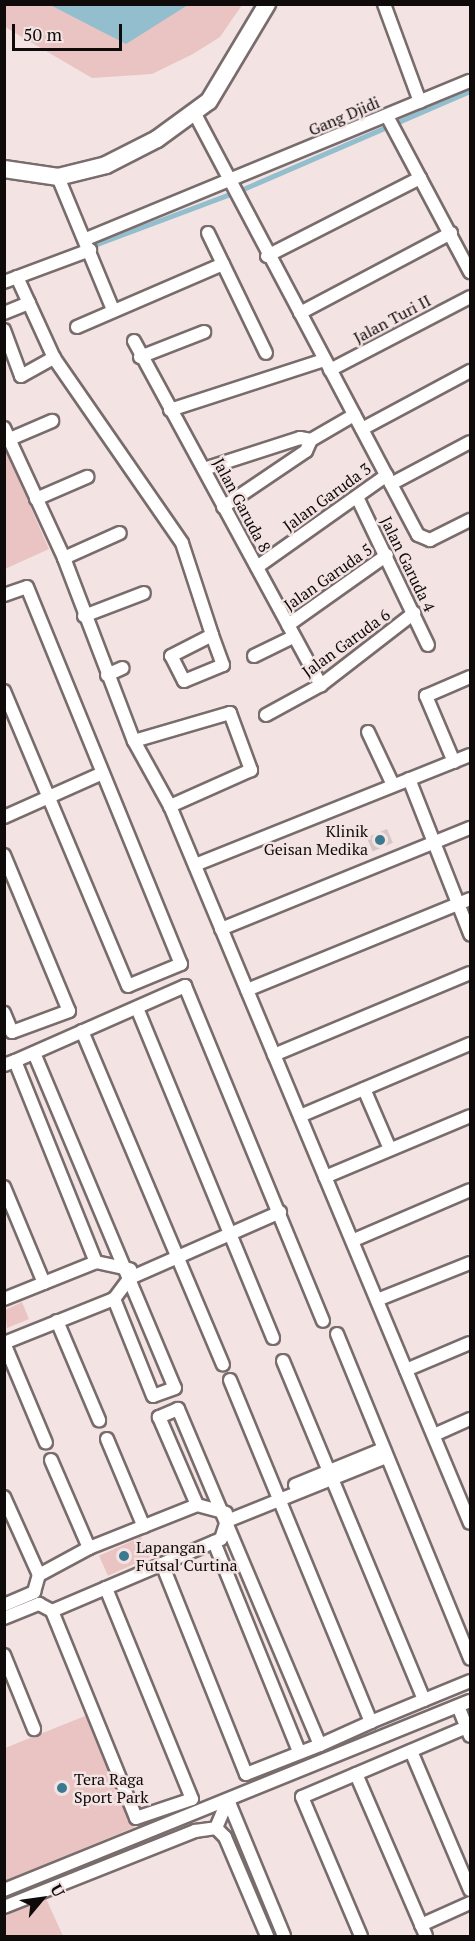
<!DOCTYPE html>
<style>
body{margin:0}
#map{position:relative;width:475px;height:1941px;overflow:hidden;background:#f3e4e3;font-family:"PT Serif",serif}
div>[style]{position:absolute}
[style*='--x']{left:calc(var(--x)*1px);top:calc(var(--y)*1px);width:calc(var(--w)*1px);rotate:calc(var(--a)*1deg)}
.green>*{inset:0;background:#eac4c2;transform-origin:0 0}
.water>*{inset:0;background:#92becd}
.stream>*{height:4.5px;margin:-2.25px;padding:0 2.25px;transform-origin:2.25px;border-radius:2.25px;background:#92becd}
.building>*{inset:0;background:#d5c7c6;transform-origin:0 0}
.roads{filter:drop-shadow(2px 0 #796c6c) drop-shadow(-2px 0 #796c6c) drop-shadow(0 2px #796c6c) drop-shadow(0 -2px #796c6c)}
.street>*{height:12px;margin:-6px;padding:0 6px;transform-origin:6px;border-radius:6px;background:#fff}
.secondary>*{height:16px;margin:-8px;padding:0 8px;transform-origin:8px;border-radius:8px;background:#fff}
.dots>*{width:16px;height:16px;translate:-50% -50%;box-sizing:border-box;border:3px solid #f3e4e3;border-radius:50%}
span{translate:-50% -50%;white-space:nowrap;text-align:center;line-height:1.15;-webkit-text-stroke:5px #f3e4e3;paint-order:stroke}
.street-label{font-size:16px;color:#0f0b0b}
.poi-label{font-size:16px;color:#0f0b0b}
.right{translate:-100% -50%;text-align:right}
.left{translate:0 -50%;text-align:left}
.frame{position:absolute;inset:0;border:6px solid #0f0b0b;pointer-events:none}
.north{position:absolute;left:12px;top:1869px;width:60px;height:60px;-webkit-text-stroke:4px #f3e4e3;paint-order:stroke;rotate:61deg;font-size:16px;font-weight:700;line-height:24px;text-align:center;color:#0f0b0b}
.north::after{content:'';display:block;margin:auto;width:21px;height:27px;background:#0f0b0b;clip-path:polygon(50% 0,100% 100%,50% 72%,0 100%)}
.scale{position:absolute;left:12px;top:24px;width:110px;height:27px;box-sizing:border-box;border:3px solid #0f0b0b;border-top:0;padding-left:8px;font-size:18px;line-height:21px;white-space:nowrap;color:#0f0b0b;-webkit-text-stroke:4px #f3e4e3;paint-order:stroke}
</style>
<div id="map">
<div class="green">
<div style="clip-path:polygon(5px 5px,50px 5px,126px 43px,188px 5px,242px 5px,220px 37px,193px 54px,152px 74px,92px 78px,5px 27px)"></div>
<div style="clip-path:polygon(4px 447px,49px 549px,5px 569px,4px 569px)"></div>
<div style="clip-path:polygon(22px 1302px,29px 1319px,7px 1328px,5px 1310px)"></div>
<div style="left:141px;top:1537px;width:22px;height:46px;rotate:66deg"></div>
<div style="clip-path:polygon(90px 1714px,135px 1827px,5px 1881px,5px 1748px)"></div>
<div style="clip-path:polygon(44px 1894px,63px 1936px,5px 1936px,4px 1911px)"></div>
</div>
<div class="water">
<div style="clip-path:polygon(50px 5px,188px 5px,126px 44px)"></div>
</div>
<div class="stream">
<div style="--x:89;--y:247;--w:162;--a:-20.6"></div>
<div style="--x:241;--y:190;--w:249;--a:-23.4"></div>
</div>
<div class="building">
<div style="left:387px;top:829px;width:15px;height:22px;rotate:67deg"></div>
</div>
<div class="roads">
<div class="street">
<div style="--x:384;--y:4;--w:104;--a:69.8"></div>
<div style="--x:195;--y:114;--w:476;--a:62.1"></div>
<div style="--x:418;--y:535;--w:13;--a:23"></div>
<div style="--x:430;--y:540;--w:45;--a:-26.6"></div>
<div style="--x:387;--y:116;--w:177;--a:62"></div>
<div style="--x:58;--y:177;--w:144;--a:67.5"></div>
<div style="--x:208;--y:233;--w:133;--a:64.2"></div>
<div style="--x:86;--y:239;--w:415;--a:-22.4"></div>
<div style="--x:267;--y:256;--w:172;--a:-27"></div>
<div style="--x:17;--y:277;--w:89;--a:65.4"></div>
<div style="--x:54;--y:358;--w:225;--a:55.3"></div>
<div style="--x:182;--y:543;--w:97;--a:71.9"></div>
<div style="--x:212;--y:635;--w:32;--a:70"></div>
<div style="--x:223;--y:665;--w:42;--a:157.7"></div>
<div style="--x:184;--y:681;--w:28;--a:-117"></div>
<div style="--x:171;--y:656;--w:46;--a:-27.1"></div>
<div style="--x:4;--y:282;--w:92;--a:-20.4"></div>
<div style="--x:4;--y:313;--w:27;--a:-22"></div>
<div style="--x:300;--y:313;--w:171;--a:-27.9"></div>
<div style="--x:77;--y:327;--w:159;--a:-23.3"></div>
<div style="--x:4;--y:330;--w:49;--a:69.7"></div>
<div style="--x:21;--y:376;--w:38;--a:-29"></div>
<div style="--x:134;--y:341;--w:392;--a:61.5"></div>
<div style="--x:140;--y:357;--w:69;--a:-21.3"></div>
<div style="--x:330;--y:370;--w:158;--a:-27.5"></div>
<div style="--x:170;--y:410;--w:162;--a:-18"></div>
<div style="--x:4;--y:428;--w:143;--a:65.2"></div>
<div style="--x:64;--y:558;--w:196;--a:69.1"></div>
<div style="--x:134;--y:741;--w:74;--a:61"></div>
<div style="--x:170;--y:806;--w:777;--a:67.3"></div>
<div style="--x:362;--y:429;--w:123;--a:-28.2"></div>
<div style="--x:10;--y:439;--w:46;--a:-23.2"></div>
<div style="--x:204;--y:469;--w:101;--a:-17.9"></div>
<div style="--x:300;--y:438;--w:11;--a:10"></div>
<div style="--x:391;--y:484;--w:89;--a:-28"></div>
<div style="--x:357;--y:497;--w:164;--a:64.4"></div>
<div style="--x:36;--y:499;--w:56;--a:-23.3"></div>
<div style="--x:223;--y:507;--w:100;--a:-34"></div>
<div style="--x:306;--y:451;--w:12;--a:-66"></div>
<div style="--x:311;--y:440;--w:50;--a:-30.2"></div>
<div style="--x:64;--y:558;--w:61;--a:-24.1"></div>
<div style="--x:257;--y:567;--w:159;--a:-35.3"></div>
<div style="--x:4;--y:595;--w:24;--a:-19"></div>
<div style="--x:27;--y:587;--w:407;--a:67.8"></div>
<div style="--x:181;--y:964;--w:57;--a:157.5"></div>
<div style="--x:128;--y:986;--w:320;--a:-112.8"></div>
<div style="--x:84;--y:616;--w:64;--a:-21"></div>
<div style="--x:288;--y:625;--w:121;--a:-35.3"></div>
<div style="--x:254;--y:656;--w:43;--a:-26"></div>
<div style="--x:107;--y:675;--w:17;--a:-24"></div>
<div style="--x:266;--y:715;--w:63;--a:-28.6"></div>
<div style="--x:321;--y:685;--w:118;--a:-37.7"></div>
<div style="--x:368;--y:732;--w:59;--a:64.7"></div>
<div style="--x:134;--y:741;--w:100;--a:-16.3"></div>
<div style="--x:230;--y:713;--w:61;--a:69.8"></div>
<div style="--x:251;--y:770;--w:89;--a:156"></div>
<div style="--x:454;--y:762;--w:72;--a:-113"></div>
<div style="--x:426;--y:696;--w:48;--a:-23.4"></div>
<div style="--x:409;--y:779;--w:167;--a:68.5"></div>
<div style="--x:4;--y:817;--w:108;--a:-24"></div>
<div style="--x:4;--y:855;--w:169;--a:67.4"></div>
<div style="--x:69;--y:1011;--w:61;--a:159.8"></div>
<div style="--x:12;--y:1032;--w:21;--a:-113"></div>
<div style="--x:195;--y:865;--w:296;--a:-21.8"></div>
<div style="--x:221;--y:929;--w:269;--a:-22.1"></div>
<div style="--x:247;--y:990;--w:241;--a:-22.2"></div>
<div style="--x:137;--y:1008;--w:357;--a:67.6"></div>
<div style="--x:82;--y:1031;--w:362;--a:67.1"></div>
<div style="--x:34;--y:1053;--w:363;--a:67.2"></div>
<div style="--x:175;--y:1388;--w:23;--a:160"></div>
<div style="--x:153;--y:1396;--w:105;--a:-111.9"></div>
<div style="--x:274;--y:1055;--w:212;--a:-22.7"></div>
<div style="--x:15;--y:1061;--w:186;--a:-23.8"></div>
<div style="--x:185;--y:986;--w:362;--a:67.6"></div>
<div style="--x:4;--y:1065;--w:12;--a:-20"></div>
<div style="--x:15;--y:1061;--w:217;--a:68.1"></div>
<div style="--x:364;--y:1089;--w:65;--a:66.6"></div>
<div style="--x:300;--y:1116;--w:185;--a:-23"></div>
<div style="--x:325;--y:1177;--w:157;--a:-22.8"></div>
<div style="--x:4;--y:1187;--w:104;--a:67.4"></div>
<div style="--x:354;--y:1240;--w:126;--a:-23.3"></div>
<div style="--x:4;--y:1299;--w:99;--a:-21.9"></div>
<div style="--x:96;--y:1262;--w:35;--a:12"></div>
<div style="--x:377;--y:1300;--w:100;--a:-21.7"></div>
<div style="--x:57;--y:1321;--w:108;--a:67"></div>
<div style="--x:337;--y:1334;--w:351;--a:67.7"></div>
<div style="--x:4;--y:1343;--w:118;--a:-21.8"></div>
<div style="--x:114;--y:1299;--w:26;--a:-53"></div>
<div style="--x:130;--y:1278;--w:164;--a:-23.7"></div>
<div style="--x:4;--y:1343;--w:108;--a:67.2"></div>
<div style="--x:283;--y:1361;--w:367;--a:67.4"></div>
<div style="--x:424;--y:1700;--w:57;--a:157.5"></div>
<div style="--x:406;--y:1370;--w:69;--a:-22.9"></div>
<div style="--x:230;--y:1380;--w:370;--a:67.6"></div>
<div style="--x:371;--y:1722;--w:56;--a:155.7"></div>
<div style="--x:434;--y:1435;--w:39;--a:-24"></div>
<div style="--x:107;--y:1439;--w:95;--a:67.2"></div>
<div style="--x:51;--y:1460;--w:96;--a:66.6"></div>
<div style="--x:295;--y:1485;--w:95;--a:-22.2"></div>
<div style="--x:4;--y:1497;--w:85;--a:65.8"></div>
<div style="--x:214;--y:1542;--w:226;--a:67.9"></div>
<div style="--x:162;--y:1564;--w:226;--a:68.2"></div>
<div style="--x:246;--y:1774;--w:79;--a:-21.4"></div>
<div style="--x:320;--y:1745;--w:365;--a:-112.9"></div>
<div style="--x:178;--y:1409;--w:21;--a:157"></div>
<div style="--x:159;--y:1417;--w:96;--a:66.6"></div>
<div style="--x:4;--y:1605;--w:33;--a:-23"></div>
<div style="--x:34;--y:1592;--w:18;--a:-74"></div>
<div style="--x:39;--y:1575;--w:57;--a:-28.4"></div>
<div style="--x:89;--y:1548;--w:116;--a:-21.7"></div>
<div style="--x:197;--y:1505;--w:30;--a:15"></div>
<div style="--x:52;--y:1611;--w:223;--a:67.9"></div>
<div style="--x:136;--y:1818;--w:59;--a:-18.7"></div>
<div style="--x:192;--y:1799;--w:228;--a:-112.2"></div>
<div style="--x:4;--y:1618;--w:38;--a:-22"></div>
<div style="--x:39;--y:1604;--w:15;--a:28"></div>
<div style="--x:52;--y:1611;--w:120;--a:-23.1"></div>
<div style="--x:162;--y:1564;--w:64;--a:-23"></div>
<div style="--x:221;--y:1539;--w:19;--a:-72"></div>
<div style="--x:227;--y:1521;--w:171;--a:-21.9"></div>
<div style="--x:4;--y:1655;--w:80;--a:67.9"></div>
<div style="--x:424;--y:1700;--w:50;--a:-22.4"></div>
<div style="--x:458;--y:1706;--w:32;--a:68"></div>
<div style="--x:411;--y:1751;--w:151;--a:67"></div>
<div style="--x:356;--y:1774;--w:176;--a:66.6"></div>
<div style="--x:228;--y:1800;--w:147;--a:67.6"></div>
<div style="--x:216;--y:1828;--w:13;--a:45"></div>
<div style="--x:225;--y:1837;--w:108;--a:67"></div>
<div style="--x:216;--y:1828;--w:30;--a:-67"></div>
<div style="--x:4;--y:1890;--w:503;--a:-22.08"></div>
<div style="--x:4;--y:1907;--w:206;--a:-21.7"></div>
<div style="--x:195;--y:1831;--w:21;--a:-8"></div>
<div style="--x:421;--y:1925;--w:54;--a:-24.2"></div>
<div style="--x:361;--y:1936;--w:151;--a:-113"></div>
<div style="--x:302;--y:1797;--w:179;--a:-23"></div>
</div>
<div class="secondary">
<div style="--x:4;--y:169;--w:55;--a:8.4"></div>
<div style="--x:58;--y:177;--w:49;--a:-14"></div>
<div style="--x:106;--y:165;--w:57;--a:-27"></div>
<div style="--x:157;--y:139;--w:64;--a:-36.2"></div>
<div style="--x:209;--y:101;--w:113;--a:-59.1"></div>
</div>
</div>
<div class="dots">
<div style="left:380px;top:840px;background:#3b7a8e"></div>
<div style="left:124px;top:1556px;background:#3b7a8e"></div>
<div style="left:62px;top:1788px;background:#3b7a8e"></div>
</div>
<div class="street-label">
<span style="left:344px;top:116px;rotate:-23deg">Gang Djidi</span>
<span style="left:392px;top:319px;rotate:-28deg">Jalan Turi II</span>
<span style="left:327px;top:497px;rotate:-36deg">Jalan Garuda 3</span>
<span style="left:242px;top:505px;rotate:62deg">Jalan Garuda 8</span>
<span style="left:408px;top:564px;rotate:64deg">Jalan Garuda 4</span>
<span style="left:328px;top:577px;rotate:-35deg">Jalan Garuda 5</span>
<span style="left:346px;top:643px;rotate:-36deg">Jalan Garuda 6</span>
</div>
<div class="poi-label">
<span class="right" style="left:368px;top:840px">Klinik<br>Geisan Medika</span>
<span class="left" style="left:136px;top:1556px">Lapangan<br>Futsal Curtina</span>
<span class="left" style="left:74px;top:1788px">Tera Raga<br>Sport Park</span>
</div>
<div class="frame"></div>
<div class="north">U</div>
<div class="scale">50 m</div>
</div>
